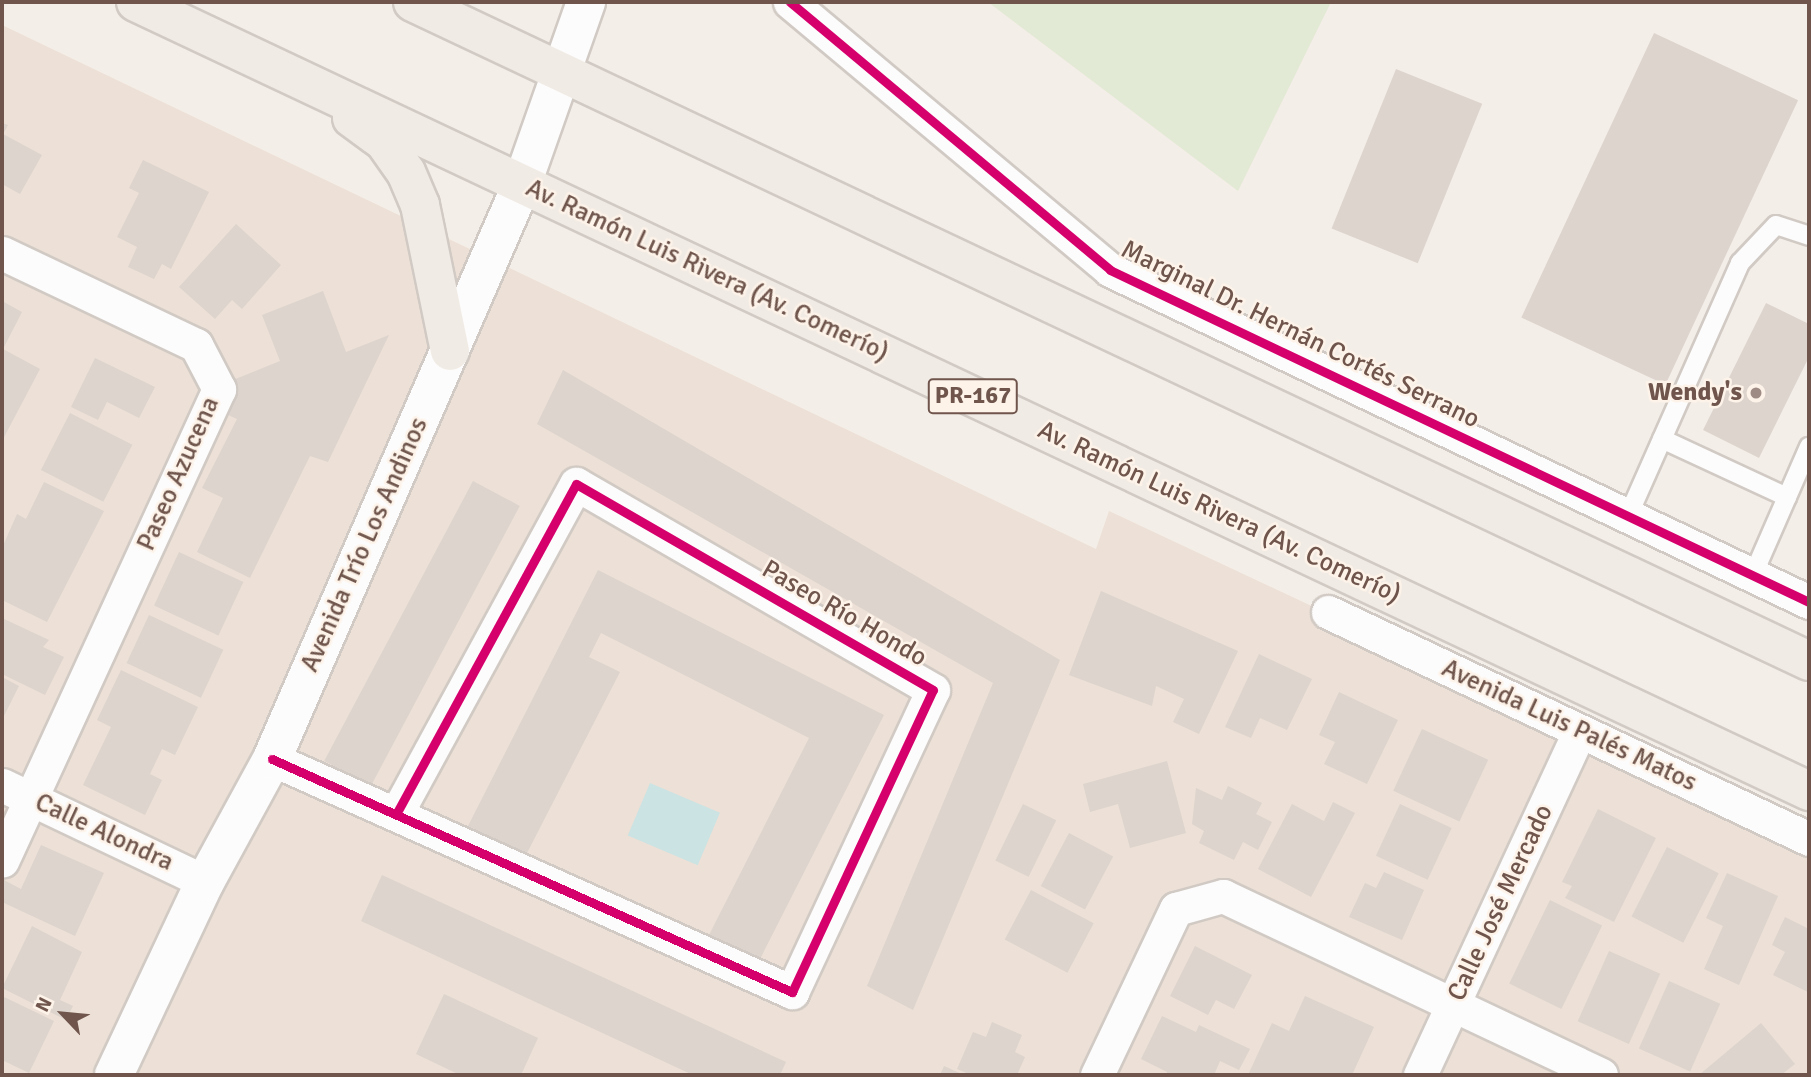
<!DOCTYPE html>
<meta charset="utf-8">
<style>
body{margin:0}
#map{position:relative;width:1811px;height:1077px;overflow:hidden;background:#f4eee8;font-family:Signika,sans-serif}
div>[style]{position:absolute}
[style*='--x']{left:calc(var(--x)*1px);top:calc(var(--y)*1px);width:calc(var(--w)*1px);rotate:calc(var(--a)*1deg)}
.residential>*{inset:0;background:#ede0d6}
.green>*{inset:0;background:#e2e9d4}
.water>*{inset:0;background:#cbe3e3;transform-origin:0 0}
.building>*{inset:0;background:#ddd4ce;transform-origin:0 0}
.roads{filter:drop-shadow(2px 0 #d1cac4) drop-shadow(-2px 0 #d1cac4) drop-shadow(0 2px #d1cac4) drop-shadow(0 -2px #d1cac4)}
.service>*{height:18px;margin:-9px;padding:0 9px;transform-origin:9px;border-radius:9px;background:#fdfcfc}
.minor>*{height:33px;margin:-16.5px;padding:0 16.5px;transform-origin:16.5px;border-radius:16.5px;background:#fdfcfc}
.tertiary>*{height:38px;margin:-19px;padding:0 19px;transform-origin:19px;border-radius:19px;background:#fdfcfc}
.primary>*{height:38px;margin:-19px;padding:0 19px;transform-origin:19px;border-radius:19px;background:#f1ebe5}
.cycleway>*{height:9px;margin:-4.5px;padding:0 4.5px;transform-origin:4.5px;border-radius:4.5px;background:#d6006c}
.dots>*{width:19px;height:19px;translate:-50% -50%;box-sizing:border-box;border:4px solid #fdf3e9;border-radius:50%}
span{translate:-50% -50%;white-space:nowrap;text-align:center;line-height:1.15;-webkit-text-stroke:5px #fdf3e9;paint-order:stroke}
.shield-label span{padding:2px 5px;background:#fdf3e9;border:2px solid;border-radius:5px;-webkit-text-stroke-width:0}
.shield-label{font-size:24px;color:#6f554c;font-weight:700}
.street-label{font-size:26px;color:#6f554c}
.poi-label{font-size:26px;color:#6f554c;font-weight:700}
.right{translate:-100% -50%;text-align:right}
.frame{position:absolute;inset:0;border:4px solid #6f554c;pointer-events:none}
.north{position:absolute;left:28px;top:979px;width:70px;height:70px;-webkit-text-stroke:5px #fdf3e9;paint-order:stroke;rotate:296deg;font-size:19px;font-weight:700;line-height:28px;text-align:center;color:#6f554c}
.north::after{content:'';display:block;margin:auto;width:24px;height:32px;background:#6f554c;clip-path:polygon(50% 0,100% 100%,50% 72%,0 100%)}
</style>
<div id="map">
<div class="residential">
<div style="clip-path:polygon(2px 25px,1096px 549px,1109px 511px,1809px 839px,1809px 1075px,2px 1075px)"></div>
</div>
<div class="green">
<div style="clip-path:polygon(988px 2px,1331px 2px,1238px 191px)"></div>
</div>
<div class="water">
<div style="left:650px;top:783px;width:76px;height:57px;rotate:23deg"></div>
</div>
<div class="building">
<div style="left:1654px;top:33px;width:159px;height:314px;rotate:25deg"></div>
<div style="left:1396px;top:69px;width:93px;height:172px;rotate:22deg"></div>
<div style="clip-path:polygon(2px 123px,8px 125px,3px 134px,42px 155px,20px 194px,2px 184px)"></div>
<div style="clip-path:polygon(143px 160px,209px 192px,171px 269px,162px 264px,154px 279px,128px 267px,137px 247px,117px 237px,139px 193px,129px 188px)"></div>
<div style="clip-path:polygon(236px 224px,281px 265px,242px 309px,232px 300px,215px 319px,179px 287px)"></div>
<div style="clip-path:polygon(323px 291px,346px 352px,389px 335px,328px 462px,310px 456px,250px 578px,197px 552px,223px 498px,202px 488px,237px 419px,224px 413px,228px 382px,280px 361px,262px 315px)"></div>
<div style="clip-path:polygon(2px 301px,22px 312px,3px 349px,40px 369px,2px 441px)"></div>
<div style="clip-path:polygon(1766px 303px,1809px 324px,1809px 357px,1759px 458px,1703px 430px)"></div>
<div style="clip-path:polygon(95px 358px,155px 387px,139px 418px,107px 402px,98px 420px,71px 407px)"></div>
<div style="clip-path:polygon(563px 370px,1060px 660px,913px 1010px,867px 986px,993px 683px,537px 424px)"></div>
<div style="left:70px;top:413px;width:70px;height:64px;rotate:27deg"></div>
<div style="left:473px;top:481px;width:53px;height:317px;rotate:28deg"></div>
<div style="clip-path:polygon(44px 482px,104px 511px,47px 622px,2px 600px,2px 548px,17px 514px,26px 519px)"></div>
<div style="left:179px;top:552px;width:71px;height:59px;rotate:25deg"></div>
<div style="clip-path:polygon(598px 570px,884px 715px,759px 961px,709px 935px,809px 738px,601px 633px,589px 657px,620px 672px,526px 855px,468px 826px)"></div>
<div style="clip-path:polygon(1101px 591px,1238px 651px,1199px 734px,1173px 722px,1184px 699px,1156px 686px,1152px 706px,1069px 675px)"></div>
<div style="left:149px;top:615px;width:82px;height:53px;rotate:25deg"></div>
<div style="clip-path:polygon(2px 618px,49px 640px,43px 647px,64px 657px,45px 695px,2px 674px)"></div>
<div style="clip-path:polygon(1259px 654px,1312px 679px,1287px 730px,1260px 718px,1251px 738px,1225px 727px)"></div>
<div style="clip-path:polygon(121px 670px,198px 707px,175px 755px,162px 749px,150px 774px,162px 780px,145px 815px,83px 785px,111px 727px,97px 720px)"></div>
<div style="clip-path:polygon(2px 677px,19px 686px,2px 720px)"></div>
<div style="clip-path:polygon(1339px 692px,1398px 720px,1367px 784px,1324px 764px,1335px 742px,1319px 735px)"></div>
<div style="left:1422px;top:729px;width:73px;height:68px;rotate:25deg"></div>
<div style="clip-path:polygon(1167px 761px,1186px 833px,1130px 848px,1118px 804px,1090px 812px,1083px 784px)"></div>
<div style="clip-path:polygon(1228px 786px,1262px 803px,1256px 814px,1272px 822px,1258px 850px,1243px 842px,1234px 860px,1199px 843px,1204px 831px,1192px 824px,1196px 788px,1222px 800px)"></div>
<div style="clip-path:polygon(1333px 802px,1355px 813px,1311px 897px,1258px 869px,1292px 804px,1324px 821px)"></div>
<div style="left:1023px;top:804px;width:37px;height:63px;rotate:26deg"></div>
<div style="left:1400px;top:804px;width:57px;height:57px;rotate:25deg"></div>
<div style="clip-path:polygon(1598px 809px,1656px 838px,1614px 922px,1565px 898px,1572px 886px,1562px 882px)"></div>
<div style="left:1069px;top:833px;width:50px;height:60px;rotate:28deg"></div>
<div style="clip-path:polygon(41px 845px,104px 873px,75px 936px,2px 902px,2px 879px,21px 889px)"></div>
<div style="left:1667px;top:847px;width:58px;height:78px;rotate:27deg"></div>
<div style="clip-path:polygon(1384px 872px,1424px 890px,1402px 940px,1349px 917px,1365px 883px,1376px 888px)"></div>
<div style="clip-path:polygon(1727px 873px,1778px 896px,1739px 985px,1704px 969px,1723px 926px,1706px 918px)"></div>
<div style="clip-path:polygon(382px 875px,786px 1062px,780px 1075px,693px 1075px,361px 921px)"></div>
<div style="left:1031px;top:890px;width:71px;height:56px;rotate:28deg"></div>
<div style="left:1550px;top:900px;width:58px;height:93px;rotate:26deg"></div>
<div style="clip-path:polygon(1785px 917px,1809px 929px,1808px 992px,1773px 975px,1785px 952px,1772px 945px)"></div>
<div style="clip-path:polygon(32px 926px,82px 952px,60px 1000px,73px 1006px,66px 1020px,2px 988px)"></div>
<div style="clip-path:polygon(1195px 946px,1252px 975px,1234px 1009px,1216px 1000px,1208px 1015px,1170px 996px)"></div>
<div style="left:1609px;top:951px;width:56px;height:77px;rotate:24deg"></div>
<div style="left:1669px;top:981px;width:56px;height:74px;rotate:24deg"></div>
<div style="clip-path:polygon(444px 994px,538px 1038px,521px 1075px,460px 1075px,416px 1054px)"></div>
<div style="clip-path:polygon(2px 996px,54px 1021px,29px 1073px,2px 1060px)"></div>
<div style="clip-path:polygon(1305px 996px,1374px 1027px,1352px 1075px,1248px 1075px,1272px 1023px,1289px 1031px)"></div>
<div style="clip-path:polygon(1162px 1016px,1196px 1032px,1199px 1025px,1250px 1049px,1239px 1070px,1220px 1061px,1214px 1075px,1166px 1075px,1167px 1072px,1141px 1059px)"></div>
<div style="clip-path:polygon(992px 1022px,1022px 1035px,1015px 1052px,1025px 1057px,1017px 1075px,971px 1075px,957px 1069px,973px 1032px,986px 1037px)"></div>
<div style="clip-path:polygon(1761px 1023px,1795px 1064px,1781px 1075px,1699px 1075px)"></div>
<div style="clip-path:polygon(944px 1066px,964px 1075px,940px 1075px)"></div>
</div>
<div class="roads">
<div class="service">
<div style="--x:1662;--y:439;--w:138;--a:24.9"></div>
<div style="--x:1628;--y:516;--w:277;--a:-66.1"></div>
<div style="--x:1740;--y:263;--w:52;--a:-46.5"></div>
<div style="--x:1776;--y:225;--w:35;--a:18"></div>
<div style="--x:1753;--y:575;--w:140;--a:-66.4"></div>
</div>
<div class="minor">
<div style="--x:790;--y:2;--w:417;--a:39.9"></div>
<div style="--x:1110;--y:270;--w:774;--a:25.41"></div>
<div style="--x:2;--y:253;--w:215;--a:25.4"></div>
<div style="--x:196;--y:345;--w:50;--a:62.4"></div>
<div style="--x:219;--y:389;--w:519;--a:114.69"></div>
<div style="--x:1328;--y:612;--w:532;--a:25.26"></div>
<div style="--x:272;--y:759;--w:570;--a:24.14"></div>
<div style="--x:792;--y:992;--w:333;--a:-65"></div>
<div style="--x:933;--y:690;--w:412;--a:-150"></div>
<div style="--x:576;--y:484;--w:374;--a:118.6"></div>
<div style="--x:2;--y:785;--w:225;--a:25.5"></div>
<div style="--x:1097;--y:1075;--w:184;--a:-64.6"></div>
<div style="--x:1176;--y:909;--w:49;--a:-15.5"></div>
<div style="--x:1223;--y:896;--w:418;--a:25.3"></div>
<div style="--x:1420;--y:1075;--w:379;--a:-65.1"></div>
</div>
<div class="tertiary">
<div style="--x:114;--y:1075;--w:213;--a:-64.8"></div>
<div style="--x:205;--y:882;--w:140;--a:-61.4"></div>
<div style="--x:272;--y:759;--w:627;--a:-66.5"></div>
<div style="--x:522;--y:184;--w:193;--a:-70.6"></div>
</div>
<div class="primary">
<div style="--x:136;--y:2;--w:1850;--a:25.25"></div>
<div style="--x:413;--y:2;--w:1544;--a:25.27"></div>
<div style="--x:352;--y:118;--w:39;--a:36"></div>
<div style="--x:384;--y:141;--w:38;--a:55"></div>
<div style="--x:406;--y:172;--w:36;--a:67"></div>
<div style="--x:420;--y:205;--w:149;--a:78.4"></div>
</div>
</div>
<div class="cycleway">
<div style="--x:790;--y:2;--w:417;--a:39.9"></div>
<div style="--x:1110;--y:270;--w:774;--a:25.41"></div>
<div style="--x:272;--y:759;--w:570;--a:24.14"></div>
<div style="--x:792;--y:992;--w:333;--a:-65"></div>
<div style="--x:933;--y:690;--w:412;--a:-150"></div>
<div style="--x:576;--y:484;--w:374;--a:118.6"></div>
</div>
<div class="dots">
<div style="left:1756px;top:393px;background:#9e8b83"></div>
</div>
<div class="shield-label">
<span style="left:973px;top:396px">PR-167</span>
</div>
<div class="street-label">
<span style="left:707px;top:271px;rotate:25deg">Av. Ramón Luis Rivera (Av. Comerío)</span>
<span style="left:1300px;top:335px;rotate:26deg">Marginal Dr. Hernán Cortés Serrano</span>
<span style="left:179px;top:474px;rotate:-66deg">Paseo Azucena</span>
<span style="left:1219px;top:513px;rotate:25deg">Av. Ramón Luis Rivera (Av. Comerío)</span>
<span style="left:365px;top:545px;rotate:-66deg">Avenida Trío Los Andinos</span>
<span style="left:844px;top:614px;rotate:30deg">Paseo Río Hondo</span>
<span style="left:1569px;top:726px;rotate:25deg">Avenida Luis Palés Matos</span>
<span style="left:104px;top:833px;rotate:25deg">Calle Alondra</span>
<span style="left:1501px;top:903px;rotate:-65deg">Calle José Mercado</span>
</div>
<div class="poi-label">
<span class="right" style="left:1742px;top:393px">Wendy's</span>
</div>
<div class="frame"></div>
<div class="north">N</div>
</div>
